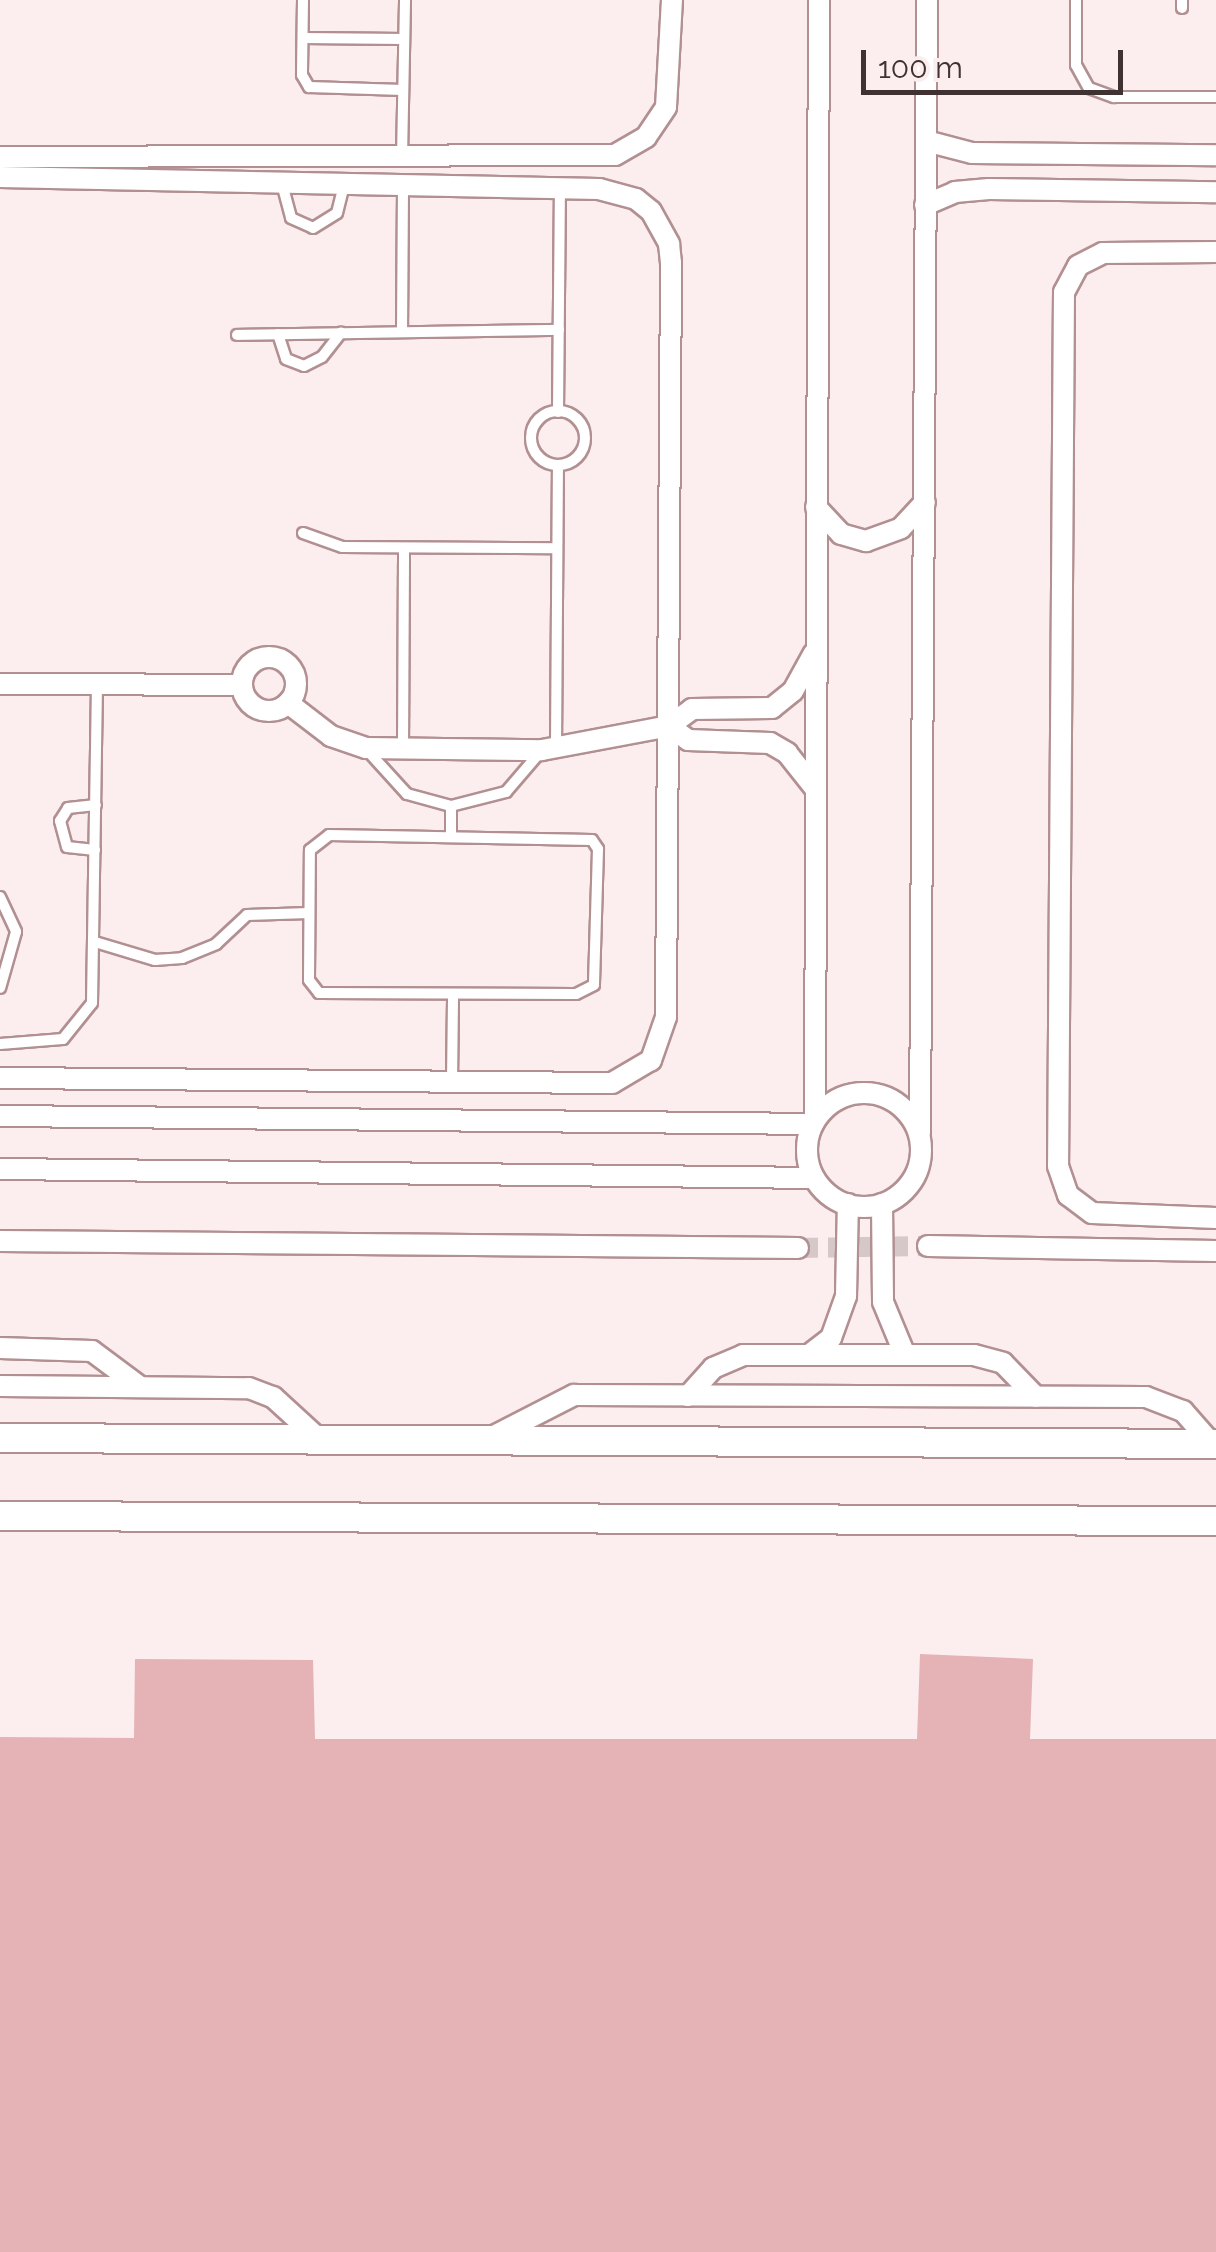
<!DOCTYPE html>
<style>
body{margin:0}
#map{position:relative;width:1216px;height:2252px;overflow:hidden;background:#fcedee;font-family:Raleway,sans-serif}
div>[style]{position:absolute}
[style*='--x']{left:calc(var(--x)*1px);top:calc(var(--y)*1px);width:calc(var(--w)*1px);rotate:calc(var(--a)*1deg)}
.green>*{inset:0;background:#e5b2b5}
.street-tunnel>*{height:20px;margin-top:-10px;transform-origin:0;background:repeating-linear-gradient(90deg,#d6c8c9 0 20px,transparent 0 30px)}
.roads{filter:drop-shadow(2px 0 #b29092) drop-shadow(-2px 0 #b29092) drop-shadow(0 2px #b29092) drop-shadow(0 -2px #b29092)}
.lane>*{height:10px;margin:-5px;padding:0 5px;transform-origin:5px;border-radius:5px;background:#fff}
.lane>.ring{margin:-5px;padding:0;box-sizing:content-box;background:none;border:10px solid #fff;border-radius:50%}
.street>*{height:20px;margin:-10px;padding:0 10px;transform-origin:10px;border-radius:10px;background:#fff}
.street>.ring{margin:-10px;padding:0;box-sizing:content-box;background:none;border:20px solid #fff;border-radius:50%}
.secondary>*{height:28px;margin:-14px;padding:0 14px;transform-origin:14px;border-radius:14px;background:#fff}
span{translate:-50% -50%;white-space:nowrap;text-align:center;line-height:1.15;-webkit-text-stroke:10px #fcedee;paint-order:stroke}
.scale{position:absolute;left:861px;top:50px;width:262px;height:45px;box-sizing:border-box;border:5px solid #403233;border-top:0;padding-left:12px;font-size:30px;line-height:35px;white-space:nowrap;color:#403233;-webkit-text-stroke:8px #fcedee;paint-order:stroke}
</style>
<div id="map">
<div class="green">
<div style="clip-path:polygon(920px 1654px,1033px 1659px,1030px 1739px,1216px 1739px,1216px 2252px,0 2252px,0 1737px,134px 1738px,135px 1659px,313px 1660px,315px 1739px,917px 1739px)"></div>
</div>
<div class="street-tunnel">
<div style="--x:798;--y:1248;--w:130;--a:-0.9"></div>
</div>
<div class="roads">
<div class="lane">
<div style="--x:303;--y:0;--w:75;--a:90.8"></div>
<div style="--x:302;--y:75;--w:14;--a:60"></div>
<div style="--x:309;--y:87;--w:94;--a:1.8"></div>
<div style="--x:1076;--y:0;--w:65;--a:90"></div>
<div style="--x:1076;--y:65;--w:26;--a:61"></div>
<div style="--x:1089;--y:88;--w:27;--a:20"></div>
<div style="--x:1114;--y:97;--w:102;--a:0"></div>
<div style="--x:1182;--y:8;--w:8;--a:-90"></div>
<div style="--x:303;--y:38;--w:101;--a:0.6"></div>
<div style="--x:402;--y:158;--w:158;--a:-88.9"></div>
<div style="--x:281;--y:180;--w:39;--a:75"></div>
<div style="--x:291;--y:218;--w:24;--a:24"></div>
<div style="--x:313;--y:228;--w:28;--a:-32"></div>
<div style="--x:337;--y:213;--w:33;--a:-76"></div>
<div style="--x:402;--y:332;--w:150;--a:-89.6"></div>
<div style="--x:278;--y:334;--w:26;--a:72"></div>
<div style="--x:286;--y:359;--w:19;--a:21"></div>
<div style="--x:304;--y:366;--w:20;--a:-27"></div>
<div style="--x:322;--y:357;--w:31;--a:-52"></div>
<div style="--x:237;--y:335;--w:322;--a:-0.9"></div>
<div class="ring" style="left:531px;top:411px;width:44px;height:44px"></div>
<div style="--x:558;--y:412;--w:224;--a:-89.5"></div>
<div style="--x:303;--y:533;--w:41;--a:19.7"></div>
<div style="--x:342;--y:547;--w:215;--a:0.3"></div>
<div style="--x:556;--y:747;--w:282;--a:-89.6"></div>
<div style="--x:366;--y:749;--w:61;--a:47.7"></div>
<div style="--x:407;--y:794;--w:46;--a:15.3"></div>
<div style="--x:451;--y:806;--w:57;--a:-14.3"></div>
<div style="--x:506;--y:792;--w:55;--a:-49.4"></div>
<div style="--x:403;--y:749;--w:200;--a:-89.7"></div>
<div style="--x:329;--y:835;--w:263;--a:1.1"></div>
<div style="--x:592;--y:840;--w:11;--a:56"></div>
<div style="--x:598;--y:849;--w:136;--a:91.7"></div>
<div style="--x:594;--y:985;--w:20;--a:153"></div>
<div style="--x:576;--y:994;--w:257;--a:-179.8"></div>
<div style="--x:319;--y:993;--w:16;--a:-128"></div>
<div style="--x:309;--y:980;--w:130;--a:-89.6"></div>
<div style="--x:310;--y:850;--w:24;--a:-38"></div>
<div style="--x:451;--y:836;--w:30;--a:-90"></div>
<div style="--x:95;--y:850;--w:28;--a:-174"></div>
<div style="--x:67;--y:847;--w:27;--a:-105"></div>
<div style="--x:60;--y:821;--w:15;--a:-58"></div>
<div style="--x:68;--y:808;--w:28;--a:-6"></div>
<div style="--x:0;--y:897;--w:38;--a:65"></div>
<div style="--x:16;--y:932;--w:58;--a:105.9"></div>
<div style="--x:95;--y:942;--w:63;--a:16.7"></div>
<div style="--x:155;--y:960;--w:27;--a:-4"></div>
<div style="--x:182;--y:958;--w:37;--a:-22"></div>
<div style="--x:216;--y:944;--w:42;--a:-43.1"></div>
<div style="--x:247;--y:915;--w:62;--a:-1.8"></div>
<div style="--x:0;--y:1044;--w:63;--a:-4.5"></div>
<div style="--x:63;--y:1039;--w:46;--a:-51.1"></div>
<div style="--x:92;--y:1003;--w:318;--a:-89.1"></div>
<div style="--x:452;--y:1082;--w:88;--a:-89.3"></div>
</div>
<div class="street">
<div style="--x:926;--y:141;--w:48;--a:14.6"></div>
<div style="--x:972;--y:153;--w:244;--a:0.5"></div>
<div style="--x:0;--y:157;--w:615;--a:-0.19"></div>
<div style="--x:615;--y:155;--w:36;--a:-30"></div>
<div style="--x:646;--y:137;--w:36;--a:-56"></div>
<div style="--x:666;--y:107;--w:107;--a:-86.8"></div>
<div style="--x:0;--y:177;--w:599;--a:1.15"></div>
<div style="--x:599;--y:189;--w:38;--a:15"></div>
<div style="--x:636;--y:199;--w:19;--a:39"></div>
<div style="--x:651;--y:211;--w:38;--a:61"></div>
<div style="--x:669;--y:244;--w:19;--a:84"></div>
<div style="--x:671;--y:263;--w:754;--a:90.38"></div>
<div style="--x:666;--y:1017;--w:46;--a:109.2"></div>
<div style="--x:651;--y:1060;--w:45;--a:149.5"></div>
<div style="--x:612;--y:1083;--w:612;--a:-179.53"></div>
<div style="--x:925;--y:205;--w:33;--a:-23"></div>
<div style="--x:955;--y:192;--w:34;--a:-5"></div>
<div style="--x:989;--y:189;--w:227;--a:0.8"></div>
<div style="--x:1216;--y:252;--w:113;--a:179.5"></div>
<div style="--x:1103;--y:253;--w:28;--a:153"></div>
<div style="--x:1078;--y:266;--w:30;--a:118"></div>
<div style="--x:1064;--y:292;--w:874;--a:90.39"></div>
<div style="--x:1058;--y:1166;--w:31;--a:71"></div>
<div style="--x:1068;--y:1195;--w:30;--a:37"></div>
<div style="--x:1092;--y:1213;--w:124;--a:2.3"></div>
<div style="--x:816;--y:507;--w:37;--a:47"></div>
<div style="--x:841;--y:534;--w:26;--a:16"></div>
<div style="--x:866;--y:541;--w:37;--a:-20"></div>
<div style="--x:901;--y:528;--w:35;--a:-47"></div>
<div class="ring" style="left:242px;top:657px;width:34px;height:34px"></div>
<div style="--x:0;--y:684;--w:241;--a:0.2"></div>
<div style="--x:288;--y:703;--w:54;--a:37.5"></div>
<div style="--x:331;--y:736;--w:37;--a:19"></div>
<div style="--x:366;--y:748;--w:176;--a:0.7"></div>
<div style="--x:542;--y:750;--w:129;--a:-10.7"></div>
<div style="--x:669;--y:726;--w:29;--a:-36"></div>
<div style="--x:692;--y:709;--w:80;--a:-0.7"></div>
<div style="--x:772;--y:708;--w:27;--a:-39"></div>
<div style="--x:793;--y:691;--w:43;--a:-61.1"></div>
<div style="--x:669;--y:726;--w:24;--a:36"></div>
<div style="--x:688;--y:740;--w:82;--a:2.1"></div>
<div style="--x:770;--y:743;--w:20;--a:30"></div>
<div style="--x:787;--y:753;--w:43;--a:51.5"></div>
<div class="ring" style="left:807px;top:1093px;width:94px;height:94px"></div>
<div style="--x:0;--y:1116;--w:813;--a:0.56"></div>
<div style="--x:815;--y:1120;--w:1120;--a:-89.8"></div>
<div style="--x:920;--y:1133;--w:1133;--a:-89.65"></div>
<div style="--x:0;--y:1169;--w:814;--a:0.63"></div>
<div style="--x:882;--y:1204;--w:98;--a:89.4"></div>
<div style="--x:883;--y:1302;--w:57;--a:67.5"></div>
<div style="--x:0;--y:1241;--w:798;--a:0.5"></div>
<div style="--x:928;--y:1246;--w:288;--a:1"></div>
<div style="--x:0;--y:1348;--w:92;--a:1.9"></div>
<div style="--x:92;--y:1351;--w:59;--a:36.7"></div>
<div style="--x:809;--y:1355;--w:28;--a:-38"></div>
<div style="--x:831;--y:1338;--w:45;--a:-70.3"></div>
<div style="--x:846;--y:1296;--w:92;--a:-88.8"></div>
<div style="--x:0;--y:1386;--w:249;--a:0.5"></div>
<div style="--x:249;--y:1388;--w:26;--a:21"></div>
<div style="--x:273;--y:1397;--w:62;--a:42.4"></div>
<div style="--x:688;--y:1396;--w:38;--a:-48"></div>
<div style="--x:713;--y:1368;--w:33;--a:-23"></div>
<div style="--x:743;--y:1355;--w:231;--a:0"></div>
<div style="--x:974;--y:1355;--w:30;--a:15"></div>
<div style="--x:1003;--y:1363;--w:47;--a:45.9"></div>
<div style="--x:488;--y:1439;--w:97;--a:-27.1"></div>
<div style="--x:574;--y:1395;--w:572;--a:0.2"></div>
<div style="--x:1146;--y:1397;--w:40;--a:21"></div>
<div style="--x:1183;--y:1411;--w:44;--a:48.7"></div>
</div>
<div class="secondary">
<div style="--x:0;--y:1438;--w:1216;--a:0.28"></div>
<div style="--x:0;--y:1516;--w:1216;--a:0.24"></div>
</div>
</div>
<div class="scale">100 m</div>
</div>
